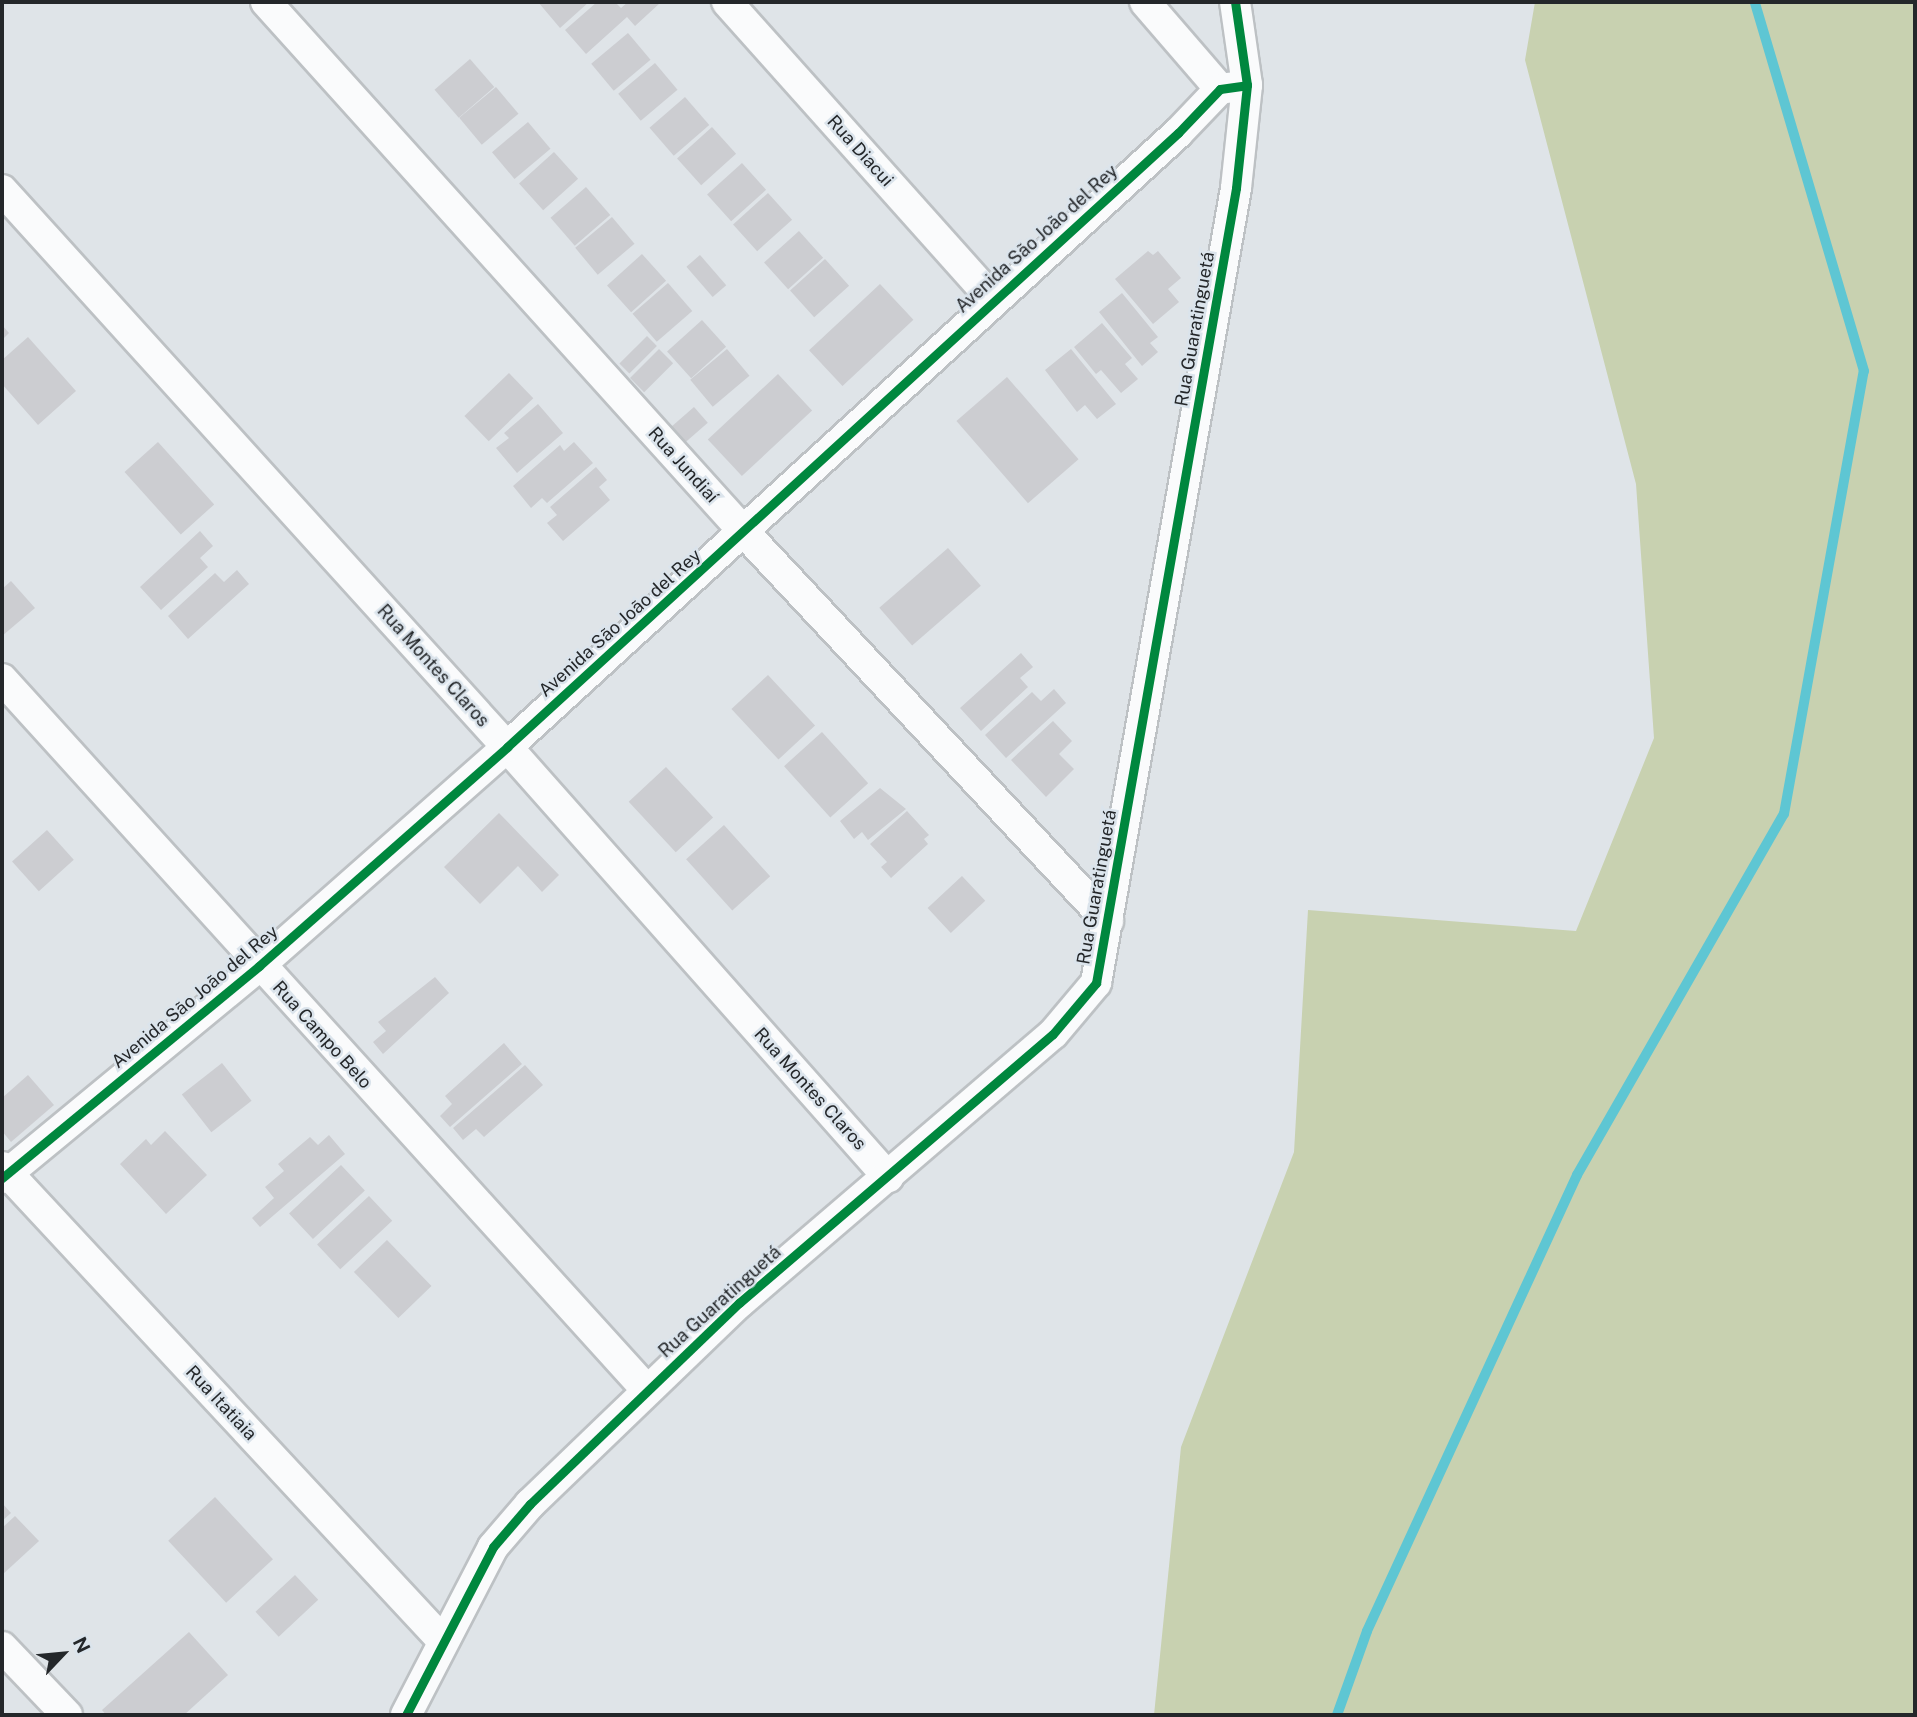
<!DOCTYPE html>
<meta charset="utf-8">
<style>
body{margin:0}
#map{position:relative;width:1917px;height:1717px;overflow:hidden;background:#dfe4e8;font-family:"Public Sans",sans-serif}
div>[style]{position:absolute}
[style*='--x']{left:calc(var(--x)*1px);top:calc(var(--y)*1px);width:calc(var(--w)*1px);rotate:calc(var(--a)*1deg)}
.green>*{inset:0;background:#c8d1b0}
.stream>*{height:10px;margin:-5px;padding:0 5px;transform-origin:5px;border-radius:5px;background:#5ec6d3}
.building>*{inset:0;background:#cccdd1;transform-origin:0 0}
.roads{filter:drop-shadow(2px 0 #bdc1c4) drop-shadow(-2px 0 #bdc1c4) drop-shadow(0 2px #bdc1c4) drop-shadow(0 -2px #bdc1c4)}
.minor>*{height:30px;margin:-15px;padding:0 15px;transform-origin:15px;border-radius:15px;background:#fafbfc}
.cycleway>*{height:9px;margin:-4.5px;padding:0 4.5px;transform-origin:4.5px;border-radius:4.5px;background:#00873e}
span{translate:-50% -50%;white-space:nowrap;text-align:center;line-height:1.15;-webkit-text-stroke:5px #dbe4ec;paint-order:stroke}
.street-label{font-size:18px;color:#24272a}
.frame{position:absolute;inset:0;border:4px solid #24272a;pointer-events:none}
.north{position:absolute;left:28px;top:1619px;width:70px;height:70px;-webkit-text-stroke:5px #dbe4ec;paint-order:stroke;rotate:64deg;font-size:19px;font-weight:700;line-height:28px;text-align:center;color:#24272a}
.north::after{content:'';display:block;margin:auto;width:24px;height:32px;background:#24272a;clip-path:polygon(50% 0,100% 100%,50% 72%,0 100%)}
</style>
<div id="map">
<div class="green">
<div style="clip-path:polygon(1535px 2px,1915px 2px,1915px 1715px,1154px 1715px,1181px 1447px,1294px 1152px,1308px 910px,1576px 931px,1654px 738px,1636px 484px,1525px 60px)"></div>
</div>
<div class="stream">
<div style="--x:1337;--y:1715;--w:89;--a:-70.3"></div>
<div style="--x:1367;--y:1631;--w:502;--a:-65.27"></div>
<div style="--x:1577;--y:1175;--w:416;--a:-60.2"></div>
<div style="--x:1784;--y:814;--w:450;--a:-79.8"></div>
<div style="--x:1864;--y:371;--w:385;--a:-106.5"></div>
</div>
<div class="building">
<div style="clip-path:polygon(538px 2px,589px 2px,560px 28px)"></div>
<div style="clip-path:polygon(597px 2px,615px 2px,621px 8px,628px 2px,660px 3px,635px 26px,627px 17px,586px 54px,565px 30px)"></div>
<div style="left:628px;top:33px;width:35px;height:48px;rotate:50deg"></div>
<div style="left:470px;top:59px;width:37px;height:47px;rotate:49deg"></div>
<div style="left:655px;top:63px;width:35px;height:48px;rotate:50deg"></div>
<div style="left:496px;top:87px;width:35px;height:48px;rotate:50deg"></div>
<div style="left:685px;top:97px;width:37px;height:47px;rotate:49deg"></div>
<div style="left:528px;top:122px;width:35px;height:47px;rotate:50deg"></div>
<div style="left:712px;top:127px;width:36px;height:47px;rotate:48deg"></div>
<div style="left:554px;top:152px;width:36px;height:47px;rotate:48deg"></div>
<div style="left:742px;top:163px;width:36px;height:47px;rotate:48deg"></div>
<div style="left:586px;top:187px;width:37px;height:47px;rotate:49deg"></div>
<div style="left:768px;top:193px;width:36px;height:47px;rotate:48deg"></div>
<div style="left:612px;top:217px;width:35px;height:48px;rotate:50deg"></div>
<div style="left:799px;top:231px;width:36px;height:47px;rotate:48deg"></div>
<div style="clip-path:polygon(1148px 251px,1153px 255px,1158px 251px,1181px 278px,1168px 289px,1179px 302px,1153px 324px,1115px 279px)"></div>
<div style="left:642px;top:254px;width:36px;height:47px;rotate:48deg"></div>
<div style="left:700px;top:255px;width:40px;height:18px;rotate:49deg"></div>
<div style="left:825px;top:259px;width:36px;height:47px;rotate:48deg"></div>
<div style="left:668px;top:283px;width:37px;height:47px;rotate:49deg"></div>
<div style="left:880px;top:284px;width:49px;height:97px;rotate:47deg"></div>
<div style="clip-path:polygon(1122px 293px,1158px 337px,1150px 343px,1158px 352px,1142px 366px,1099px 312px)"></div>
<div style="left:702px;top:320px;width:36px;height:47px;rotate:48deg"></div>
<div style="clip-path:polygon(1102px 323px,1132px 358px,1125px 364px,1138px 379px,1121px 393px,1101px 370px,1096px 374px,1074px 347px)"></div>
<div style="clip-path:polygon(2px 325px,9px 333px,2px 340px)"></div>
<div style="left:647px;top:336px;width:14px;height:39px;rotate:45deg"></div>
<div style="clip-path:polygon(28px 337px,76px 391px,38px 425px,2px 384px,2px 360px)"></div>
<div style="left:659px;top:349px;width:20px;height:41px;rotate:45deg"></div>
<div style="left:727px;top:349px;width:35px;height:48px;rotate:50deg"></div>
<div style="clip-path:polygon(1071px 349px,1116px 404px,1097px 419px,1085px 405px,1077px 412px,1045px 370px)"></div>
<div style="left:509px;top:373px;width:35px;height:62px;rotate:46deg"></div>
<div style="left:778px;top:374px;width:50px;height:96px;rotate:47deg"></div>
<div style="left:1007px;top:377px;width:109px;height:67px;rotate:49deg"></div>
<div style="clip-path:polygon(538px 404px,563px 433px,517px 473px,496px 448px,509px 438px,504px 433px)"></div>
<div style="left:694px;top:407px;width:21px;height:30px;rotate:49deg"></div>
<div style="left:158px;top:442px;width:84px;height:45px;rotate:48deg"></div>
<div style="clip-path:polygon(574px 442px,593px 463px,547px 503px,542px 498px,531px 508px,513px 486px,560px 445px,564px 451px)"></div>
<div style="clip-path:polygon(596px 467px,607px 480px,599px 487px,610px 500px,563px 541px,547px 523px,557px 515px,550px 507px)"></div>
<div style="clip-path:polygon(200px 531px,213px 546px,200px 558px,208px 567px,161px 610px,140px 587px)"></div>
<div style="left:948px;top:548px;width:50px;height:91px;rotate:49deg"></div>
<div style="clip-path:polygon(237px 570px,249px 584px,188px 639px,168px 616px,215px 573px,224px 582px)"></div>
<div style="clip-path:polygon(11px 581px,35px 608px,2px 636px,2px 589px)"></div>
<div style="clip-path:polygon(1021px 653px,1033px 667px,1020px 678px,1028px 687px,981px 731px,960px 708px)"></div>
<div style="left:768px;top:675px;width:69px;height:50px;rotate:47deg"></div>
<div style="clip-path:polygon(1054px 689px,1066px 703px,1006px 758px,985px 735px,1032px 692px,1041px 701px)"></div>
<div style="clip-path:polygon(1053px 721px,1072px 741px,1059px 754px,1074px 769px,1046px 797px,1011px 760px)"></div>
<div style="left:822px;top:732px;width:69px;height:51px;rotate:48deg"></div>
<div style="left:666px;top:767px;width:69px;height:51px;rotate:47deg"></div>
<div style="clip-path:polygon(880px 788px,906px 809px,868px 840px,862px 832px,854px 839px,840px 821px)"></div>
<div style="clip-path:polygon(907px 811px,929px 835px,924px 839px,928px 844px,891px 878px,881px 867px,887px 862px,870px 844px)"></div>
<div style="clip-path:polygon(499px 813px,559px 875px,542px 892px,518px 866px,480px 904px,444px 867px)"></div>
<div style="left:724px;top:825px;width:69px;height:51px;rotate:48deg"></div>
<div style="left:47px;top:830px;width:40px;height:47px;rotate:48deg"></div>
<div style="left:962px;top:876px;width:34px;height:47px;rotate:47deg"></div>
<div style="clip-path:polygon(435px 977px,449px 993px,383px 1054px,373px 1042px,386px 1031px,378px 1022px)"></div>
<div style="clip-path:polygon(504px 1043px,522px 1064px,450px 1127px,440px 1116px,452px 1104px,445px 1096px)"></div>
<div style="left:222px;top:1063px;width:48px;height:51px;rotate:52deg"></div>
<div style="clip-path:polygon(525px 1065px,543px 1085px,484px 1137px,476px 1129px,463px 1140px,453px 1128px)"></div>
<div style="clip-path:polygon(28px 1075px,54px 1105px,11px 1142px,2px 1131px,2px 1098px)"></div>
<div style="clip-path:polygon(165px 1131px,207px 1175px,166px 1214px,120px 1164px,146px 1139px,151px 1145px)"></div>
<div style="clip-path:polygon(329px 1135px,345px 1154px,260px 1227px,252px 1218px,274px 1198px,265px 1187px,284px 1171px,278px 1164px,310px 1137px,318px 1145px)"></div>
<div style="left:341px;top:1165px;width:35px;height:71px;rotate:47deg"></div>
<div style="left:369px;top:1196px;width:34px;height:71px;rotate:47deg"></div>
<div style="left:387px;top:1240px;width:64px;height:46px;rotate:46deg"></div>
<div style="left:215px;top:1497px;width:85px;height:64px;rotate:47deg"></div>
<div style="clip-path:polygon(2px 1503px,11px 1513px,2px 1521px)"></div>
<div style="clip-path:polygon(15px 1516px,39px 1541px,2px 1575px,2px 1528px)"></div>
<div style="left:295px;top:1575px;width:34px;height:54px;rotate:47deg"></div>
<div style="clip-path:polygon(189px 1632px,228px 1675px,184px 1715px,106px 1715px,102px 1710px)"></div>
</div>
<div class="roads">
<div class="minor">
<div style="--x:266;--y:2;--w:714;--a:47.95"></div>
<div style="--x:744;--y:532;--w:533;--a:46.9"></div>
<div style="--x:727;--y:2;--w:399;--a:48.2"></div>
<div style="--x:1145;--y:2;--w:115;--a:49.2"></div>
<div style="--x:2;--y:190;--w:752;--a:47.8"></div>
<div style="--x:507;--y:747;--w:575;--a:48.46"></div>
<div style="--x:2;--y:679;--w:959;--a:47.79"></div>
<div style="--x:2;--y:1167;--w:645;--a:47.07"></div>
<div style="--x:2;--y:1178;--w:333;--a:-39.5"></div>
<div style="--x:259;--y:966;--w:331;--a:-41.4"></div>
<div style="--x:507;--y:747;--w:910;--a:-42.46"></div>
<div style="--x:1178;--y:133;--w:61;--a:-46.3"></div>
<div style="--x:1220;--y:89;--w:27;--a:-8"></div>
<div style="--x:2;--y:1647;--w:94;--a:46.3"></div>
<div style="--x:406;--y:1715;--w:189;--a:-62.6"></div>
<div style="--x:493;--y:1547;--w:57;--a:-49.3"></div>
<div style="--x:530;--y:1504;--w:290;--a:-43.9"></div>
<div style="--x:739;--y:1303;--w:413;--a:-40.6"></div>
<div style="--x:1053;--y:1034;--w:67;--a:-49.9"></div>
<div style="--x:1096;--y:983;--w:807;--a:-80.01"></div>
<div style="--x:1236;--y:188;--w:104;--a:-83.9"></div>
<div style="--x:1247;--y:85;--w:84;--a:-98.2"></div>
</div>
</div>
<div class="cycleway">
<div style="--x:2;--y:1178;--w:333;--a:-39.5"></div>
<div style="--x:259;--y:966;--w:331;--a:-41.4"></div>
<div style="--x:507;--y:747;--w:910;--a:-42.46"></div>
<div style="--x:1178;--y:133;--w:61;--a:-46.3"></div>
<div style="--x:1220;--y:89;--w:27;--a:-8"></div>
<div style="--x:406;--y:1715;--w:189;--a:-62.6"></div>
<div style="--x:493;--y:1547;--w:57;--a:-49.3"></div>
<div style="--x:530;--y:1504;--w:290;--a:-43.9"></div>
<div style="--x:739;--y:1303;--w:413;--a:-40.6"></div>
<div style="--x:1053;--y:1034;--w:67;--a:-49.9"></div>
<div style="--x:1096;--y:983;--w:807;--a:-80.01"></div>
<div style="--x:1236;--y:188;--w:104;--a:-83.9"></div>
<div style="--x:1247;--y:85;--w:84;--a:-98.2"></div>
</div>
<div class="street-label">
<span style="left:860px;top:151px;rotate:48deg">Rua Diacui</span>
<span style="left:1037px;top:239px;rotate:-42deg">Avenida São João del Rey</span>
<span style="left:1195px;top:329px;rotate:-80deg">Rua Guaratinguetá</span>
<span style="left:683px;top:465px;rotate:48deg">Rua Jundiaí</span>
<span style="left:620px;top:623px;rotate:-42deg">Avenida São João del Rey</span>
<span style="left:433px;top:666px;rotate:48deg">Rua Montes Claros</span>
<span style="left:1097px;top:887px;rotate:-80deg">Rua Guaratinguetá</span>
<span style="left:195px;top:997px;rotate:-40deg">Avenida São João del Rey</span>
<span style="left:322px;top:1035px;rotate:48deg">Rua Campo Belo</span>
<span style="left:810px;top:1089px;rotate:48deg">Rua Montes Claros</span>
<span style="left:720px;top:1302px;rotate:-42deg">Rua Guaratinguetá</span>
<span style="left:221px;top:1403px;rotate:47deg">Rua Itatiaia</span>
</div>
<div class="frame"></div>
<div class="north">N</div>
</div>
